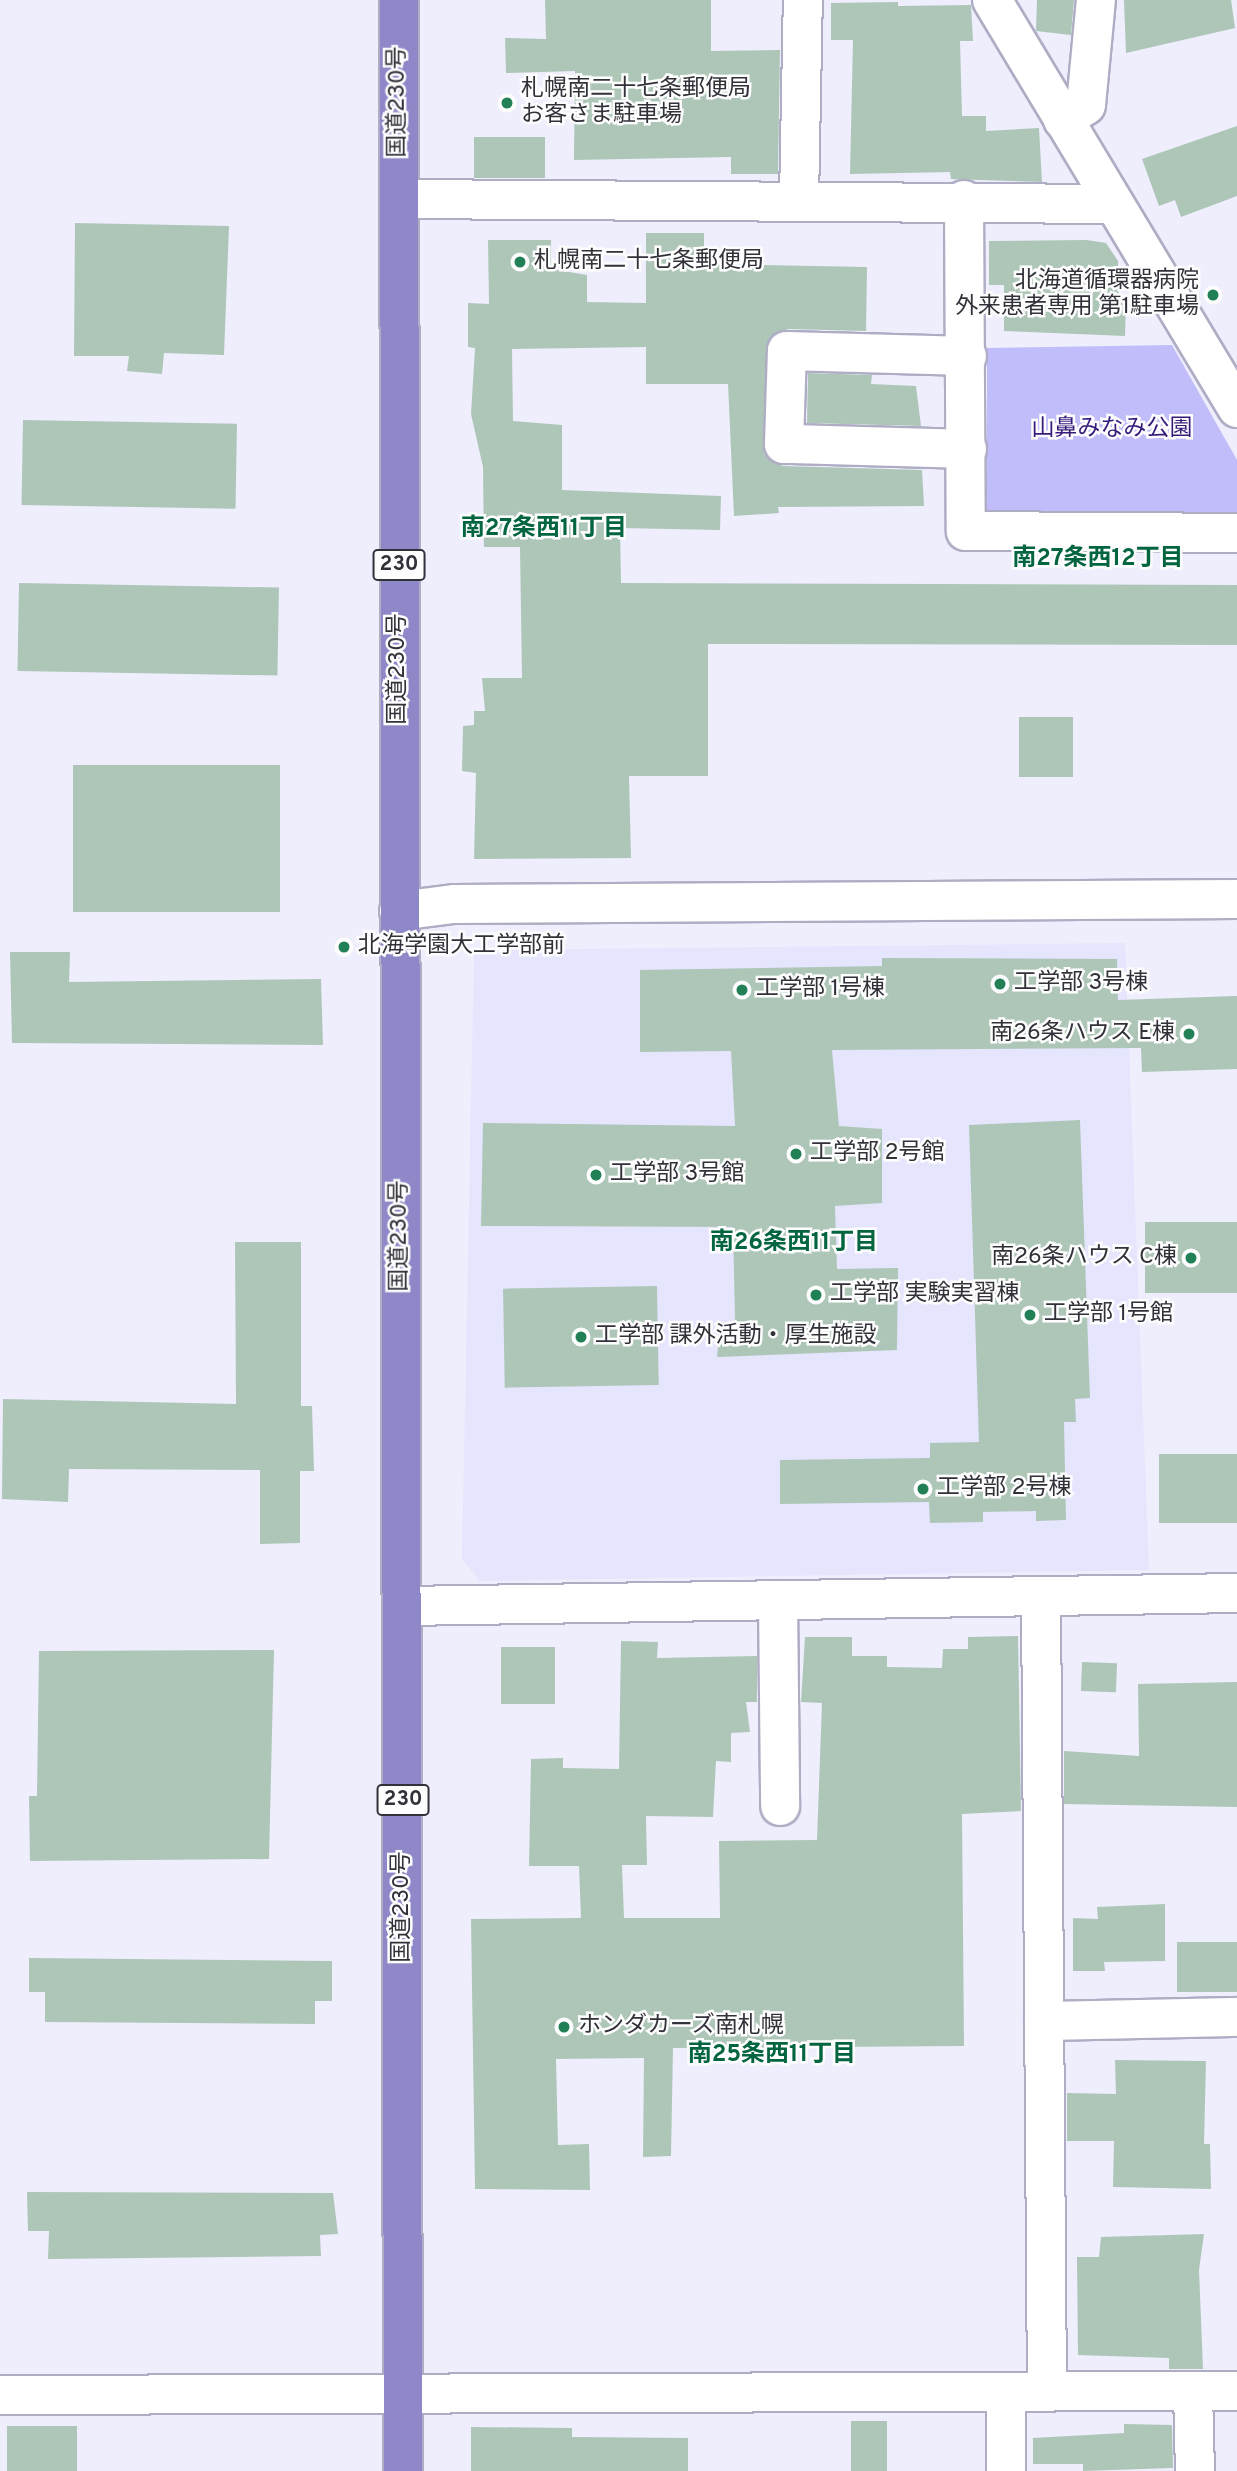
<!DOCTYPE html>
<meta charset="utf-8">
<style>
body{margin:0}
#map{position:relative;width:1237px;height:2471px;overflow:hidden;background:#eeeefd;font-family:Overpass,"Noto Sans JP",sans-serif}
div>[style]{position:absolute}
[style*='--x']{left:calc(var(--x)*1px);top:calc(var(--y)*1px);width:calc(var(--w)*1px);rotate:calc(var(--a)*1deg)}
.built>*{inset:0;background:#e6e5fe}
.green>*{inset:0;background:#c1bdfa}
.building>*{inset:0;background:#aec6b8;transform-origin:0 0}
.roads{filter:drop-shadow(2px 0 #aeadc4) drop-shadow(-2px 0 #aeadc4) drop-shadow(0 2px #aeadc4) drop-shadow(0 -2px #aeadc4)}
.street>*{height:38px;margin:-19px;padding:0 19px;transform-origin:19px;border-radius:19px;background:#fff}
.highway>*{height:38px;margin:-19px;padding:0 19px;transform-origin:19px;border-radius:19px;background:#8e88c8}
.dots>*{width:19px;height:19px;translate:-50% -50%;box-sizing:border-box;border:4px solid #fdfdfd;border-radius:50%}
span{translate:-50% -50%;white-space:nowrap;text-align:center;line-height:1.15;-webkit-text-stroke:5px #fdfdfd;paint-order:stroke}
.shield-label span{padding:2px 5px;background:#fdfdfd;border:2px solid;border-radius:5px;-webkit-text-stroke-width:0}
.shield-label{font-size:21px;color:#31313a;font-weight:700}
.poi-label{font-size:23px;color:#31313a}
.left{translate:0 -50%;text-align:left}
.right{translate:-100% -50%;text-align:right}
.street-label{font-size:23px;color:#31313a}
.park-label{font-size:23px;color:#351b7a}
.neighbourhood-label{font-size:24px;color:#036540;font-weight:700}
</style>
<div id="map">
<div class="built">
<div style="clip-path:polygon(1125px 943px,1149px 1570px,480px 1581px,462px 1559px,474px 950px)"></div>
</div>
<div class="green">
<div style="clip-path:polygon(1172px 345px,1237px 460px,1237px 512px,987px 514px,987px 348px)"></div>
</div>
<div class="building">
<div style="clip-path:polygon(545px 0,711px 0,711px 51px,780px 50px,778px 174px,731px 174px,731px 157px,574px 160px,575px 71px,506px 73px,505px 38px,546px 39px)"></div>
<div style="clip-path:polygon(1037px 0,1074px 0,1071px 35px,1036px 31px)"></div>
<div style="clip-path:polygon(1124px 0,1231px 0,1235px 28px,1126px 53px)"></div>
<div style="clip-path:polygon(898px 2px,898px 6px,971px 5px,973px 41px,960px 41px,962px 116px,986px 116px,986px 131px,1039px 128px,1042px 182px,951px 179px,950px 172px,850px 174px,853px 40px,831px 40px,831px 3px)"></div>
<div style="clip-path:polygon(1237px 126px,1237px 196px,1181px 217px,1175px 200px,1159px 206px,1142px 159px)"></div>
<div style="left:474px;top:137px;width:71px;height:41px"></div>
<div style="clip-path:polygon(75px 223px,229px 226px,224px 355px,164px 353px,162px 374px,127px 371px,129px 356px,74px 356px)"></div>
<div style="clip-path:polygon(646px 233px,704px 233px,704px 264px,867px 267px,866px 331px,788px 329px,768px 340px,764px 454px,783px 466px,922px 470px,924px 506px,778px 507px,779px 513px,734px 516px,728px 384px,646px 384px,646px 347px,512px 349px,513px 421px,562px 425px,562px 490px,721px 496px,720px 530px,620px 528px,621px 583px,1237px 585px,1237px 645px,708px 644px,708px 776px,629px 776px,631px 858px,474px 859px,476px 773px,462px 771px,463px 726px,474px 725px,474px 711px,485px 711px,482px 678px,522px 678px,520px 547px,484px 547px,483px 467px,471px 414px,475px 348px,468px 347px,468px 303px,489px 304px,488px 240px,551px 240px,551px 269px,587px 275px,587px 302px,646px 303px)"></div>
<div style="clip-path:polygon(1087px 240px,1106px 243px,1118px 261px,1119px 301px,1126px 301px,1125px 336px,1004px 331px,1004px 285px,989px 285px,989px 241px)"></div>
<div style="clip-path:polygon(808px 373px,872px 375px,871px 384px,916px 386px,921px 426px,807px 423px)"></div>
<div style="left:23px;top:420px;width:214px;height:85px;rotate:1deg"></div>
<div style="left:19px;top:583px;width:260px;height:88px;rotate:1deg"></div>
<div style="left:1073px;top:717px;width:60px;height:54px;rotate:90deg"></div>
<div style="left:73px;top:765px;width:207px;height:147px"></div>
<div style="clip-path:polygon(10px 952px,70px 952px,69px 982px,321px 979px,323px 1045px,12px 1043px)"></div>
<div style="clip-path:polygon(882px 958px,1117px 959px,1118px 1000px,1237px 996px,1237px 1069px,1142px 1072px,1141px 1048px,832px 1050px,839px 1126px,882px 1129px,882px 1203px,835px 1206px,837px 1269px,898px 1268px,897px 1350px,717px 1357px,719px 1337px,735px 1319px,733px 1227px,481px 1226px,483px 1123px,735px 1126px,731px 1051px,640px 1052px,640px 970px,882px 966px)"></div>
<div style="clip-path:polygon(1080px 1120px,1090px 1398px,1075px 1399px,1076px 1422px,1064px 1422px,1066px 1520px,1036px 1521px,1036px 1511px,983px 1512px,983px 1522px,930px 1523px,929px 1502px,780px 1504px,780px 1460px,930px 1458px,930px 1443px,979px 1442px,969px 1125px)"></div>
<div style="left:1237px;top:1222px;width:71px;height:92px;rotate:90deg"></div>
<div style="clip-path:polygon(235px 1242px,301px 1242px,301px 1406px,312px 1406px,314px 1471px,300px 1471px,300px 1543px,260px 1544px,260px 1470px,69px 1469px,68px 1502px,2px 1499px,3px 1399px,236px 1404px)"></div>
<div style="left:657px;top:1286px;width:99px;height:154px;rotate:89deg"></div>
<div style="left:1237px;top:1454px;width:69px;height:78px;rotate:90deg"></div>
<div style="clip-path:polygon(1018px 1636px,1021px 1811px,962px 1814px,964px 2046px,673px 2048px,671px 2156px,643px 2157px,644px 2058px,556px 2059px,558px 2145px,589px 2144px,590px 2190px,475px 2189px,471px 1919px,581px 1918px,579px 1866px,529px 1866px,531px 1759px,563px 1758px,563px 1768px,619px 1769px,621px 1641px,658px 1642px,657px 1658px,757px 1656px,757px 1702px,746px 1702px,750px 1732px,731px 1733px,731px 1762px,716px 1761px,713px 1817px,646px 1816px,647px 1865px,622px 1865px,624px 1918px,720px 1918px,719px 1841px,817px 1840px,822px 1703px,801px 1702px,805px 1637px,852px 1637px,852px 1656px,887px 1656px,887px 1667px,942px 1668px,943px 1649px,968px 1649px,968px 1637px)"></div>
<div style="left:501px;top:1647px;width:54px;height:57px"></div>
<div style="clip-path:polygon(274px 1650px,269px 1859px,30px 1861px,29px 1796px,37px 1796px,39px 1651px)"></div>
<div style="left:1082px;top:1662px;width:35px;height:29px;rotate:2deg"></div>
<div style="clip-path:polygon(1237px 1682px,1237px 1807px,1064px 1804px,1064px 1751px,1139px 1756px,1138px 1684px)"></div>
<div style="clip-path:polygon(1165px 1904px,1165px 1961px,1104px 1962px,1105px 1971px,1073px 1971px,1073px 1918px,1098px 1919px,1097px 1907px)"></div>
<div style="left:1237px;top:1942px;width:50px;height:60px;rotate:90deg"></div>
<div style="clip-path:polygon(29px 1958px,332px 1961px,332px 2001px,315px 2001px,315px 2024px,45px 2022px,45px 1992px,29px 1992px)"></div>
<div style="clip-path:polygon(1115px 2060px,1206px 2061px,1204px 2144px,1210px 2144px,1211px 2189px,1113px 2187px,1114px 2141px,1067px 2141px,1067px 2093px,1116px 2094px)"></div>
<div style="clip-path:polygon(27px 2192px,333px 2193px,338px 2234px,320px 2235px,321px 2256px,48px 2259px,49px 2231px,28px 2231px)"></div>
<div style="clip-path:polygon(1204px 2234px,1199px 2270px,1203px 2369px,1169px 2369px,1169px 2358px,1078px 2355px,1077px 2257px,1099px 2257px,1101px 2237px)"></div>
<div style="left:851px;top:2421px;width:36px;height:50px"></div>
<div style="clip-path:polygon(1124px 2424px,1172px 2425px,1173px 2468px,1083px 2471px,1083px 2464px,1033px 2464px,1033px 2438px,1124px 2433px)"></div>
<div style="left:7px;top:2426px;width:70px;height:45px"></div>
<div style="clip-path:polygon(471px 2427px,572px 2428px,572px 2437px,688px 2438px,688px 2471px,471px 2471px)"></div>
</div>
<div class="roads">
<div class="street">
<div style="--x:992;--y:0;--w:476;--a:59"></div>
<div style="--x:1063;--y:120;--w:27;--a:-33"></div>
<div style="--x:1086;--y:105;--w:105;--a:-84.6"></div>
<div style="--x:399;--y:199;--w:714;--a:0.4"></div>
<div style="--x:799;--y:200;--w:200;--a:-88.9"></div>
<div style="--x:964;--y:200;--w:331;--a:89.7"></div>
<div style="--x:966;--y:531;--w:271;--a:0.4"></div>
<div style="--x:967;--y:449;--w:183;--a:-178.4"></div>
<div style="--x:784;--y:444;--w:93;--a:-88.2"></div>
<div style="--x:787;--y:351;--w:180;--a:1.6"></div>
<div style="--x:399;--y:911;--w:55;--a:-7.3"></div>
<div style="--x:454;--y:904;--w:783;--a:-0.37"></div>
<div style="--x:1041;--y:1596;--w:796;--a:89.57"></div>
<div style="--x:778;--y:1600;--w:206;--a:89.4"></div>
<div style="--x:403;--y:1606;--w:834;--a:-0.89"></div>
<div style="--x:1044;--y:2021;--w:193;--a:-1.2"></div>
<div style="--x:1193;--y:2391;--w:80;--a:88.6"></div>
<div style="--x:0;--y:2395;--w:1237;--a:-0.19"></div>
<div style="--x:1006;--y:2471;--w:79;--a:-90"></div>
</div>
<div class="highway">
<div style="--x:399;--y:0;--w:2471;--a:89.91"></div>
</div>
</div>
<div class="dots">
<div style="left:507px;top:103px;background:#228057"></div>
<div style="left:520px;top:262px;background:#228057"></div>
<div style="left:1213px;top:295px;background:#228057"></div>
<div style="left:344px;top:947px;background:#228057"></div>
<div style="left:1000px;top:984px;background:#228057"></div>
<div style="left:742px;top:990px;background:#228057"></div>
<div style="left:1189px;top:1034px;background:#228057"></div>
<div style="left:796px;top:1154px;background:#228057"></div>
<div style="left:596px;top:1175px;background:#228057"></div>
<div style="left:1191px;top:1258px;background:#228057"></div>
<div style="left:816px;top:1295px;background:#228057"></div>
<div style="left:1030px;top:1315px;background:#228057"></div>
<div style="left:581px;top:1337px;background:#228057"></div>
<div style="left:923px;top:1489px;background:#228057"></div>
<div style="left:564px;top:2027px;background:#228057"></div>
</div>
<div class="shield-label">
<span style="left:399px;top:565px">230</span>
<span style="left:403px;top:1800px">230</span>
</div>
<div class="poi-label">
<span class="left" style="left:521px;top:103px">札幌南二十七条郵便局<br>お客さま駐車場</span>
<span class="left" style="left:534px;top:262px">札幌南二十七条郵便局</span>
<span class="right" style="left:1199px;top:295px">北海道循環器病院<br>外来患者専用 第1駐車場</span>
<span class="left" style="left:358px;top:947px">北海学園大工学部前</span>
<span class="left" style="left:1014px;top:984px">工学部 3号棟</span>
<span class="left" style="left:756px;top:990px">工学部 1号棟</span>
<span class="right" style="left:1175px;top:1034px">南26条ハウス E棟</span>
<span class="left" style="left:810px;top:1154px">工学部 2号館</span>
<span class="left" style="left:610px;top:1175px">工学部 3号館</span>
<span class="right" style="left:1177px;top:1258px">南26条ハウス C棟</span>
<span class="left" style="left:830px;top:1295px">工学部 実験実習棟</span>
<span class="left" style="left:1044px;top:1315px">工学部 1号館</span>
<span class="left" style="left:595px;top:1337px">工学部 課外活動・厚生施設</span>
<span class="left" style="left:937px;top:1489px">工学部 2号棟</span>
<span class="left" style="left:578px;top:2027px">ホンダカーズ南札幌</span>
</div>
<div class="street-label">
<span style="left:399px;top:102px;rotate:-90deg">国道230号</span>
<span style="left:399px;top:669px;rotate:-90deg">国道230号</span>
<span style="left:401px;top:1236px;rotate:-90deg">国道230号</span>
<span style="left:403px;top:1907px;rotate:-90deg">国道230号</span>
</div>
<div class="park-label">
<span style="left:1112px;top:430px">山鼻みなみ公園</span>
</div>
<div class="neighbourhood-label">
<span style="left:544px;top:530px">南27条西11丁目</span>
<span style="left:1098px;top:560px">南27条西12丁目</span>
<span style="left:794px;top:1244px">南26条西11丁目</span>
<span style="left:772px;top:2056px">南25条西11丁目</span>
</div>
</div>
